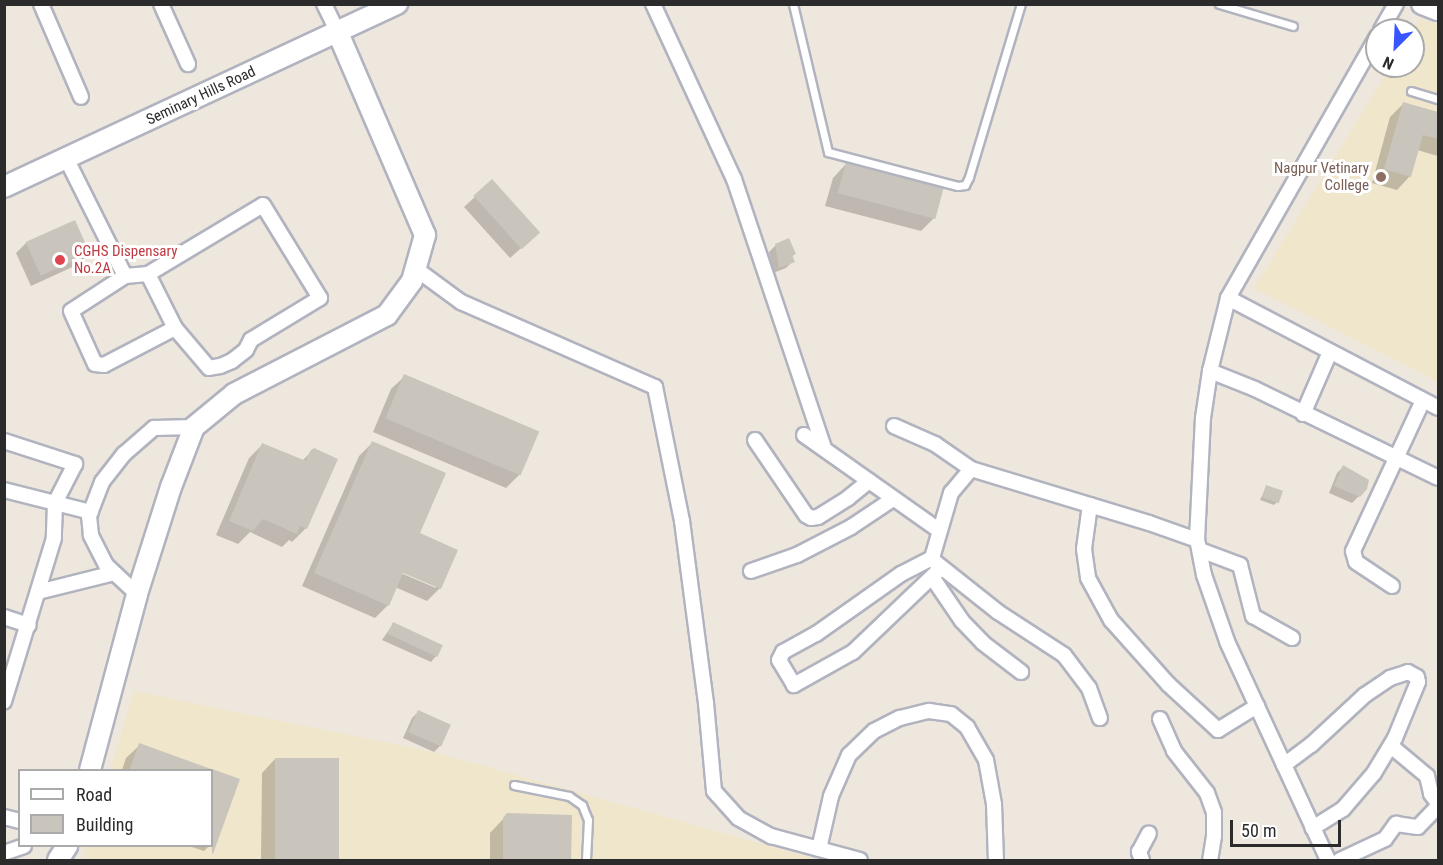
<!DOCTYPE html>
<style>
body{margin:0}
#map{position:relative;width:1443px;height:865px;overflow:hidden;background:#eee7dd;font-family:"Roboto Condensed",sans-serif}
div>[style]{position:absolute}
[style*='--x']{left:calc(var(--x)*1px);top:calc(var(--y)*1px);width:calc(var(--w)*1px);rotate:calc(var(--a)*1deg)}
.education>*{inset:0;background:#f0e6cb}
.shadow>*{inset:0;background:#0003}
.building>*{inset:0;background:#c9c4bc;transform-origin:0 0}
.roads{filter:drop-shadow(2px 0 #b1b3bf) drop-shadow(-2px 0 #b1b3bf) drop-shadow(0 2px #b1b3bf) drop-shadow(0 -2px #b1b3bf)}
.lane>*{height:7px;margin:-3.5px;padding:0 3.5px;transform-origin:3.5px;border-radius:3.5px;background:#fff}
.street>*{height:14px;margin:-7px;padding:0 7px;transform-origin:7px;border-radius:7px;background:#fff}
.secondary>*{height:20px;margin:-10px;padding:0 10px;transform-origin:10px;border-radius:10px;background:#fff}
.dots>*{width:16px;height:16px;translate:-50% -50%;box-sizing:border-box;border:3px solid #fff;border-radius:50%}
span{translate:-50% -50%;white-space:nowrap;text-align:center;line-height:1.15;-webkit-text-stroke:6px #fff;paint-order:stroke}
.street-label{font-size:15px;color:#2b2b2b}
.education-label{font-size:15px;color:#785e54}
.right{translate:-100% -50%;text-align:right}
.health-label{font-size:15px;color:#be3a42}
.left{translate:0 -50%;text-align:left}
.frame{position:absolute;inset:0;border:6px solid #2b2b2b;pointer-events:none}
.legend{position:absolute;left:18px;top:769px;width:195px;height:78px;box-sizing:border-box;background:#fff;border:2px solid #aaa;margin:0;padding:8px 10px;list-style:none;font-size:18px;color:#2b2b2b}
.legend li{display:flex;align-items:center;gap:12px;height:30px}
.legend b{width:30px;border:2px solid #aaa}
.north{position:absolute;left:1365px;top:18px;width:60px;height:60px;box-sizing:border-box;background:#fff;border:2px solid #aaa;border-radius:50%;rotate:204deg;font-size:16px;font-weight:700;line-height:24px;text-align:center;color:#2b2b2b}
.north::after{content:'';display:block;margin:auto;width:21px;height:27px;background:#3855ff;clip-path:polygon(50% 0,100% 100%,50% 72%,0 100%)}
.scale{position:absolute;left:1230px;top:820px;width:111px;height:27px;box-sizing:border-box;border:3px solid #2b2b2b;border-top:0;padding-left:8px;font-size:18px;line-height:21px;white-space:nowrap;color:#2b2b2b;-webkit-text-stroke:4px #fff;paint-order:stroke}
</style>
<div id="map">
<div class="education">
<div style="clip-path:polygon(1420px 19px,1438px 24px,1438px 382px,1254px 288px,1391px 66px,1413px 66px,1413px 30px)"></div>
<div style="clip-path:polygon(134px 691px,438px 753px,819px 860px,82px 860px,86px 846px,212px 846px,212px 770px,110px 770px)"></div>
</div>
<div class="shadow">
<div style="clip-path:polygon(1403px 104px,1438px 113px,1438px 156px,1417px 150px,1410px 176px,1397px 190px,1372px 183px,1390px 117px)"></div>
<div style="clip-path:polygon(846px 164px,935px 217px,921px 231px,825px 206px,833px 178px)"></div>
<div style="clip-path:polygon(492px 181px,528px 242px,510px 258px,464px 207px)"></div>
<div style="clip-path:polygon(26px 243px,89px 254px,79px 264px,31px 286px,16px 253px)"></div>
<div style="clip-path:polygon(776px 245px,795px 254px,791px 257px,793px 261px,786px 268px,773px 273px,769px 252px)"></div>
<div style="clip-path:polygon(405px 376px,538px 432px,519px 475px,506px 488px,373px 432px,391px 389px)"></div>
<div style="clip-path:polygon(evenodd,372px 443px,418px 534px,440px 588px,427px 601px,395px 587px,388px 605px,375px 618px,302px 586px,359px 456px,372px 443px,397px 568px,436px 585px,436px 588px,396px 571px,397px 568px)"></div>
<div style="clip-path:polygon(263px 444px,302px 461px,311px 452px,306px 528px,292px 542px,289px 540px,282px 547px,250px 532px,238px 544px,216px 535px,249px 458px)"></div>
<div style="clip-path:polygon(1343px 467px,1359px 496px,1352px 503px,1329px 493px,1337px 473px)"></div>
<div style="clip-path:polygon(1267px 486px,1277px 502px,1274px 505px,1260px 500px)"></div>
<div style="clip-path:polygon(393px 624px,437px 655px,431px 662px,382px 640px)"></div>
<div style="clip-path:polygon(418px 712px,440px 746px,434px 752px,403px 738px,412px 718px)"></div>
<div style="clip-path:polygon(140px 745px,238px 780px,217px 837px,212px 843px,212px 770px,122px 770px,126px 758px)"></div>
<div style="clip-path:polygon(275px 759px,336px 860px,261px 860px,262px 773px)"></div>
<div style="clip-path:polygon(507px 815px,570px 860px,490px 860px,490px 833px)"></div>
<div style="clip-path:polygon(189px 846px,209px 846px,204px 851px)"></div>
</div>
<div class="building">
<div style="clip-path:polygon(1403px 102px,1438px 112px,1438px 139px,1423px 135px,1411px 177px,1384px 169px)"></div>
<div style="left:846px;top:162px;width:101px;height:32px;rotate:15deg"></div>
<div style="left:492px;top:179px;width:72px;height:25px;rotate:48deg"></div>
<div style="left:75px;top:220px;width:37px;height:54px;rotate:66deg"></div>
<div style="clip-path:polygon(789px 238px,796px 254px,792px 255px,795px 262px,779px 268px,775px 244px)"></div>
<div style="left:404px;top:374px;width:147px;height:48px;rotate:23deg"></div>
<div style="clip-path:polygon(372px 441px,446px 473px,420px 533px,458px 550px,441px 589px,403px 573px,389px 606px,314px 573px)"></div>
<div style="clip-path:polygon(262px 443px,306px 461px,310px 451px,314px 448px,338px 459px,307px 529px,300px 526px,297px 534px,263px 519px,253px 531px,229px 521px)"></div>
<div style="clip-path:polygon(1343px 465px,1369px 480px,1367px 489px,1360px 497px,1334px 486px)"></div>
<div style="left:1266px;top:485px;width:18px;height:13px;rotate:19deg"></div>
<div style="left:393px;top:622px;width:55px;height:13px;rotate:25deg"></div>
<div style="left:418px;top:710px;width:36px;height:24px;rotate:24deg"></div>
<div style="clip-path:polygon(139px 743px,211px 769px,211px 771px,129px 771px)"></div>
<div style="left:275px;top:758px;width:64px;height:103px"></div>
<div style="clip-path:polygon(212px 769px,240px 779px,213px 854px,212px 853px)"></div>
<div style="clip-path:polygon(507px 813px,572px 815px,571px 861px,503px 861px,503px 818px)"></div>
</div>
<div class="roads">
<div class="lane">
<div style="--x:793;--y:4;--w:152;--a:76.7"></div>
<div style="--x:828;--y:152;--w:134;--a:14.7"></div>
<div style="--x:958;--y:186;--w:7;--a:-8"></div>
<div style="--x:965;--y:185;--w:9;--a:-63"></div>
<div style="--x:969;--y:177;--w:181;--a:-73.3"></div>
<div style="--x:1219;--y:4;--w:77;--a:16.6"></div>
<div style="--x:1411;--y:91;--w:28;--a:17"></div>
<div style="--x:514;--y:785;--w:56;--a:11.3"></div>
<div style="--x:569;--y:796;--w:16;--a:35"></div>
<div style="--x:582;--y:805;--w:16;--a:68"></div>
<div style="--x:588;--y:820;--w:40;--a:92.9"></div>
</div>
<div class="street">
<div style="--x:41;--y:4;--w:101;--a:66.7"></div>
<div style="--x:161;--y:4;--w:66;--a:65.8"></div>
<div style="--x:324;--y:4;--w:32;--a:64"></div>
<div style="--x:653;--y:4;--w:193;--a:65.2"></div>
<div style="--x:734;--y:179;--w:284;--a:71.5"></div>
<div style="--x:1381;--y:30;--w:30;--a:-60"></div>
<div style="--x:66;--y:158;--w:132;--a:63.4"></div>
<div style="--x:125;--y:276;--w:64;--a:147.1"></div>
<div style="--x:71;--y:311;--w:58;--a:65.6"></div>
<div style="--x:95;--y:364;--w:9;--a:6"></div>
<div style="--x:104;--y:365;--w:80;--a:-27.5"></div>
<div style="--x:175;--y:328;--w:60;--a:-116.6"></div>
<div style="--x:148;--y:274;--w:23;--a:175"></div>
<div style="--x:416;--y:269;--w:56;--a:36.3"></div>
<div style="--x:461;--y:302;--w:212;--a:23.7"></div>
<div style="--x:655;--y:387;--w:137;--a:78.6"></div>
<div style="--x:682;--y:521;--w:184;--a:82.5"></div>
<div style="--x:706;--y:703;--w:88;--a:84.8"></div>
<div style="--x:714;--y:791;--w:36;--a:48"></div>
<div style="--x:738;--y:818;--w:38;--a:29"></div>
<div style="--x:771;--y:836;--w:92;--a:15.1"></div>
<div style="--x:148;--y:274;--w:134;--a:-31"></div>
<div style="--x:263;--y:205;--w:109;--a:58.5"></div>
<div style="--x:320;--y:298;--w:81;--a:148.7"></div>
<div style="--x:251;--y:340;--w:11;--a:117"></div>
<div style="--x:246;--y:350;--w:18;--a:142"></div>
<div style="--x:232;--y:361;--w:13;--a:157"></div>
<div style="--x:220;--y:366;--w:11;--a:170"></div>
<div style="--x:209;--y:368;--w:52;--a:-130.4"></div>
<div style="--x:1228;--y:298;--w:237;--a:27.6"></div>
<div style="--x:1210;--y:371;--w:48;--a:21.8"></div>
<div style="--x:1255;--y:389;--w:203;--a:25.9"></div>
<div style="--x:1303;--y:414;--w:68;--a:-66.5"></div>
<div style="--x:894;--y:426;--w:45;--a:23.7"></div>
<div style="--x:935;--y:444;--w:44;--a:34.8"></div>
<div style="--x:804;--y:435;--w:166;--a:35.2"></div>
<div style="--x:755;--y:440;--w:91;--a:55.8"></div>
<div style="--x:806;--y:515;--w:6;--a:31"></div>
<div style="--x:811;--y:518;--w:7;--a:-8"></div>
<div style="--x:818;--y:517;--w:36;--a:-32"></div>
<div style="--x:848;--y:498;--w:27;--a:-39"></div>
<div style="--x:4;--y:441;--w:75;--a:17.9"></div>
<div style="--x:75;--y:464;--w:44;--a:117.1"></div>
<div style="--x:55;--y:503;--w:37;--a:14"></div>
<div style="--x:4;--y:490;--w:53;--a:14.3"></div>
<div style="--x:55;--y:503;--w:35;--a:92"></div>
<div style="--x:54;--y:538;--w:171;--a:107"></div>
<div style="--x:1090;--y:505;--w:44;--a:97.8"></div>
<div style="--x:1084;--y:549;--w:29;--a:82"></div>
<div style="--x:1088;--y:578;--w:48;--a:61.3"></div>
<div style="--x:1111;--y:620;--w:86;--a:48.3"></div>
<div style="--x:1168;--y:684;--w:68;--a:42.6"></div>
<div style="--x:1218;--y:730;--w:46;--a:-31.6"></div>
<div style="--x:1200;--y:550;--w:43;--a:20.6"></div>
<div style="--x:1240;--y:565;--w:53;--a:75.7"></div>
<div style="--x:1253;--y:616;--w:45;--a:29.4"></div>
<div style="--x:935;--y:562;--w:80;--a:38.4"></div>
<div style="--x:998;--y:612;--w:79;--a:33.1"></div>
<div style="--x:1064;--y:655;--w:41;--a:52.9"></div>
<div style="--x:1089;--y:688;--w:32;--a:70"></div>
<div style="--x:941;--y:568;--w:122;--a:136.3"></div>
<div style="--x:853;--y:652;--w:68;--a:150.8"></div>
<div style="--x:794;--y:685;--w:29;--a:-121"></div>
<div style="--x:779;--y:660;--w:9;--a:-63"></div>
<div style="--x:783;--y:652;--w:38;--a:-29"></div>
<div style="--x:816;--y:634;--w:104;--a:-35.2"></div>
<div style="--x:901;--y:574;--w:35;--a:-27"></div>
<div style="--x:932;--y:558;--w:68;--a:-73.7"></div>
<div style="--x:951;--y:493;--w:31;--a:-50"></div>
<div style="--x:971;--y:469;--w:186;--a:16.9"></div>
<div style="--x:1149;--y:523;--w:51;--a:19.5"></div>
<div style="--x:751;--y:571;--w:49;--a:-19.2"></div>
<div style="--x:797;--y:555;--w:61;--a:-27.4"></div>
<div style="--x:851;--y:527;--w:50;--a:-33.7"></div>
<div style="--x:932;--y:577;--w:53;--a:55.7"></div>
<div style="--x:962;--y:621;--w:30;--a:46"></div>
<div style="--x:983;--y:643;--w:48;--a:37.3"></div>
<div style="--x:1392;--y:586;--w:43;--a:-146.3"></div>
<div style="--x:1356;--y:562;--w:11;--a:-105"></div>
<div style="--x:1353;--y:551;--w:166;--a:-65.1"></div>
<div style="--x:38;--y:592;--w:78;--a:-14"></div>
<div style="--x:137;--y:594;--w:42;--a:-136.9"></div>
<div style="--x:106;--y:565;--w:34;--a:-117"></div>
<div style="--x:91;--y:535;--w:19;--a:-96"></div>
<div style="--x:89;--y:516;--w:36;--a:-69"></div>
<div style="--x:102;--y:482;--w:36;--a:-52"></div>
<div style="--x:124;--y:454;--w:40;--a:-41"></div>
<div style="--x:154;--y:428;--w:40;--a:-1.4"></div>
<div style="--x:4;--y:617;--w:26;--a:18"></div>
<div style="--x:1160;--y:719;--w:35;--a:66"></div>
<div style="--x:1174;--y:751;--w:53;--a:51.8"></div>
<div style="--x:1207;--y:793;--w:20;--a:70"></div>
<div style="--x:1214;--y:812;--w:24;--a:90"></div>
<div style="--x:1214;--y:836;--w:24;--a:99"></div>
<div style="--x:1391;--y:746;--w:47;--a:39.8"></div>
<div style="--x:1427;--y:776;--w:18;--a:77"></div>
<div style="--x:1431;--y:794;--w:11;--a:52"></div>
<div style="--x:1284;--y:765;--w:34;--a:-37"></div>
<div style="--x:1311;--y:745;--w:74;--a:-42.8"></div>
<div style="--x:1365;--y:695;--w:30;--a:-34"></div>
<div style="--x:1390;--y:678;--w:19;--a:-18"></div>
<div style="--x:1408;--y:672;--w:10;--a:29"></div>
<div style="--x:1417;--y:677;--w:5;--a:79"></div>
<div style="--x:1418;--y:682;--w:61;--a:112.3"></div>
<div style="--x:1395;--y:738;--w:41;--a:121"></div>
<div style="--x:1374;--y:773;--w:48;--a:130.7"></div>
<div style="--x:1343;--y:809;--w:36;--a:148"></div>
<div style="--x:4;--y:817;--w:16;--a:14"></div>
<div style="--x:819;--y:849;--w:54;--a:-77.2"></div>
<div style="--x:831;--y:796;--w:45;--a:-66.3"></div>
<div style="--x:849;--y:755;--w:35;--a:-44"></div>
<div style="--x:874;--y:731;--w:29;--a:-27"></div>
<div style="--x:900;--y:718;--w:30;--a:-14"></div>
<div style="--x:929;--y:711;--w:22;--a:8"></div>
<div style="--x:951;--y:714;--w:21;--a:39"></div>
<div style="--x:967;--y:727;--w:38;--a:60"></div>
<div style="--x:986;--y:760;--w:45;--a:79.7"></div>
<div style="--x:994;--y:804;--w:56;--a:88"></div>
<div style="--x:4;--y:853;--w:21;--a:-19"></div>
<div style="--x:1142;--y:860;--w:9;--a:-111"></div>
<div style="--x:1139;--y:852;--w:21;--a:-62"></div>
<div style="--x:1328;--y:860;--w:241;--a:-114.8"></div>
<div style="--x:1227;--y:641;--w:70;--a:-109.2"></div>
<div style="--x:1204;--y:575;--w:36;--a:-101"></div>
<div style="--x:1197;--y:540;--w:122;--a:-87.2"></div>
<div style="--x:1203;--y:418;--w:48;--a:-81.5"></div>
<div style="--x:1210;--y:371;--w:75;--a:-76.1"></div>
<div style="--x:1228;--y:298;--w:301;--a:-60.3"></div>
<div style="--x:1340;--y:860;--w:50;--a:-25"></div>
<div style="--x:1385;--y:839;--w:19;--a:-54"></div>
<div style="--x:1396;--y:824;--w:22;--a:8"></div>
<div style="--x:1418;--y:827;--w:29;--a:-46"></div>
</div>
<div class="secondary">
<div style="--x:1422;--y:4;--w:17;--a:21"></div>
<div style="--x:4;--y:187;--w:434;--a:-25"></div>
<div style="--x:90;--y:770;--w:182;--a:-75"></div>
<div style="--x:137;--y:594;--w:112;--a:-72.4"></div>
<div style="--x:171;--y:487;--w:64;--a:-69"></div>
<div style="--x:194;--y:427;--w:52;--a:-39.5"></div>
<div style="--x:234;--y:394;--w:172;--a:-27.3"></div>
<div style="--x:387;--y:315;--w:42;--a:-53.7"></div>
<div style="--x:412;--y:281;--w:48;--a:-74.2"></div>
<div style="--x:425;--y:235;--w:220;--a:-113.3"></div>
<div style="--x:58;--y:860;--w:17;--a:-57"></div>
</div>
</div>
<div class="dots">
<div style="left:1381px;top:177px;background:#8d6e63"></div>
<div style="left:60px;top:260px;background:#e0444e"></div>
</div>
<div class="street-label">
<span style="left:201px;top:96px;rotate:-25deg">Seminary Hills Road</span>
</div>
<div class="education-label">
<span class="right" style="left:1369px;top:177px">Nagpur Vetinary<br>College</span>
</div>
<div class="health-label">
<span class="left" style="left:74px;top:260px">CGHS Dispensary<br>No.2A</span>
</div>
<div class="frame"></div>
<ul class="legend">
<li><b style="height:8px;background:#fff"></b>Road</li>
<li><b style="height:16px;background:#c9c4bc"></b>Building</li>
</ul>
<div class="north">N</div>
<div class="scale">50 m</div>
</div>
